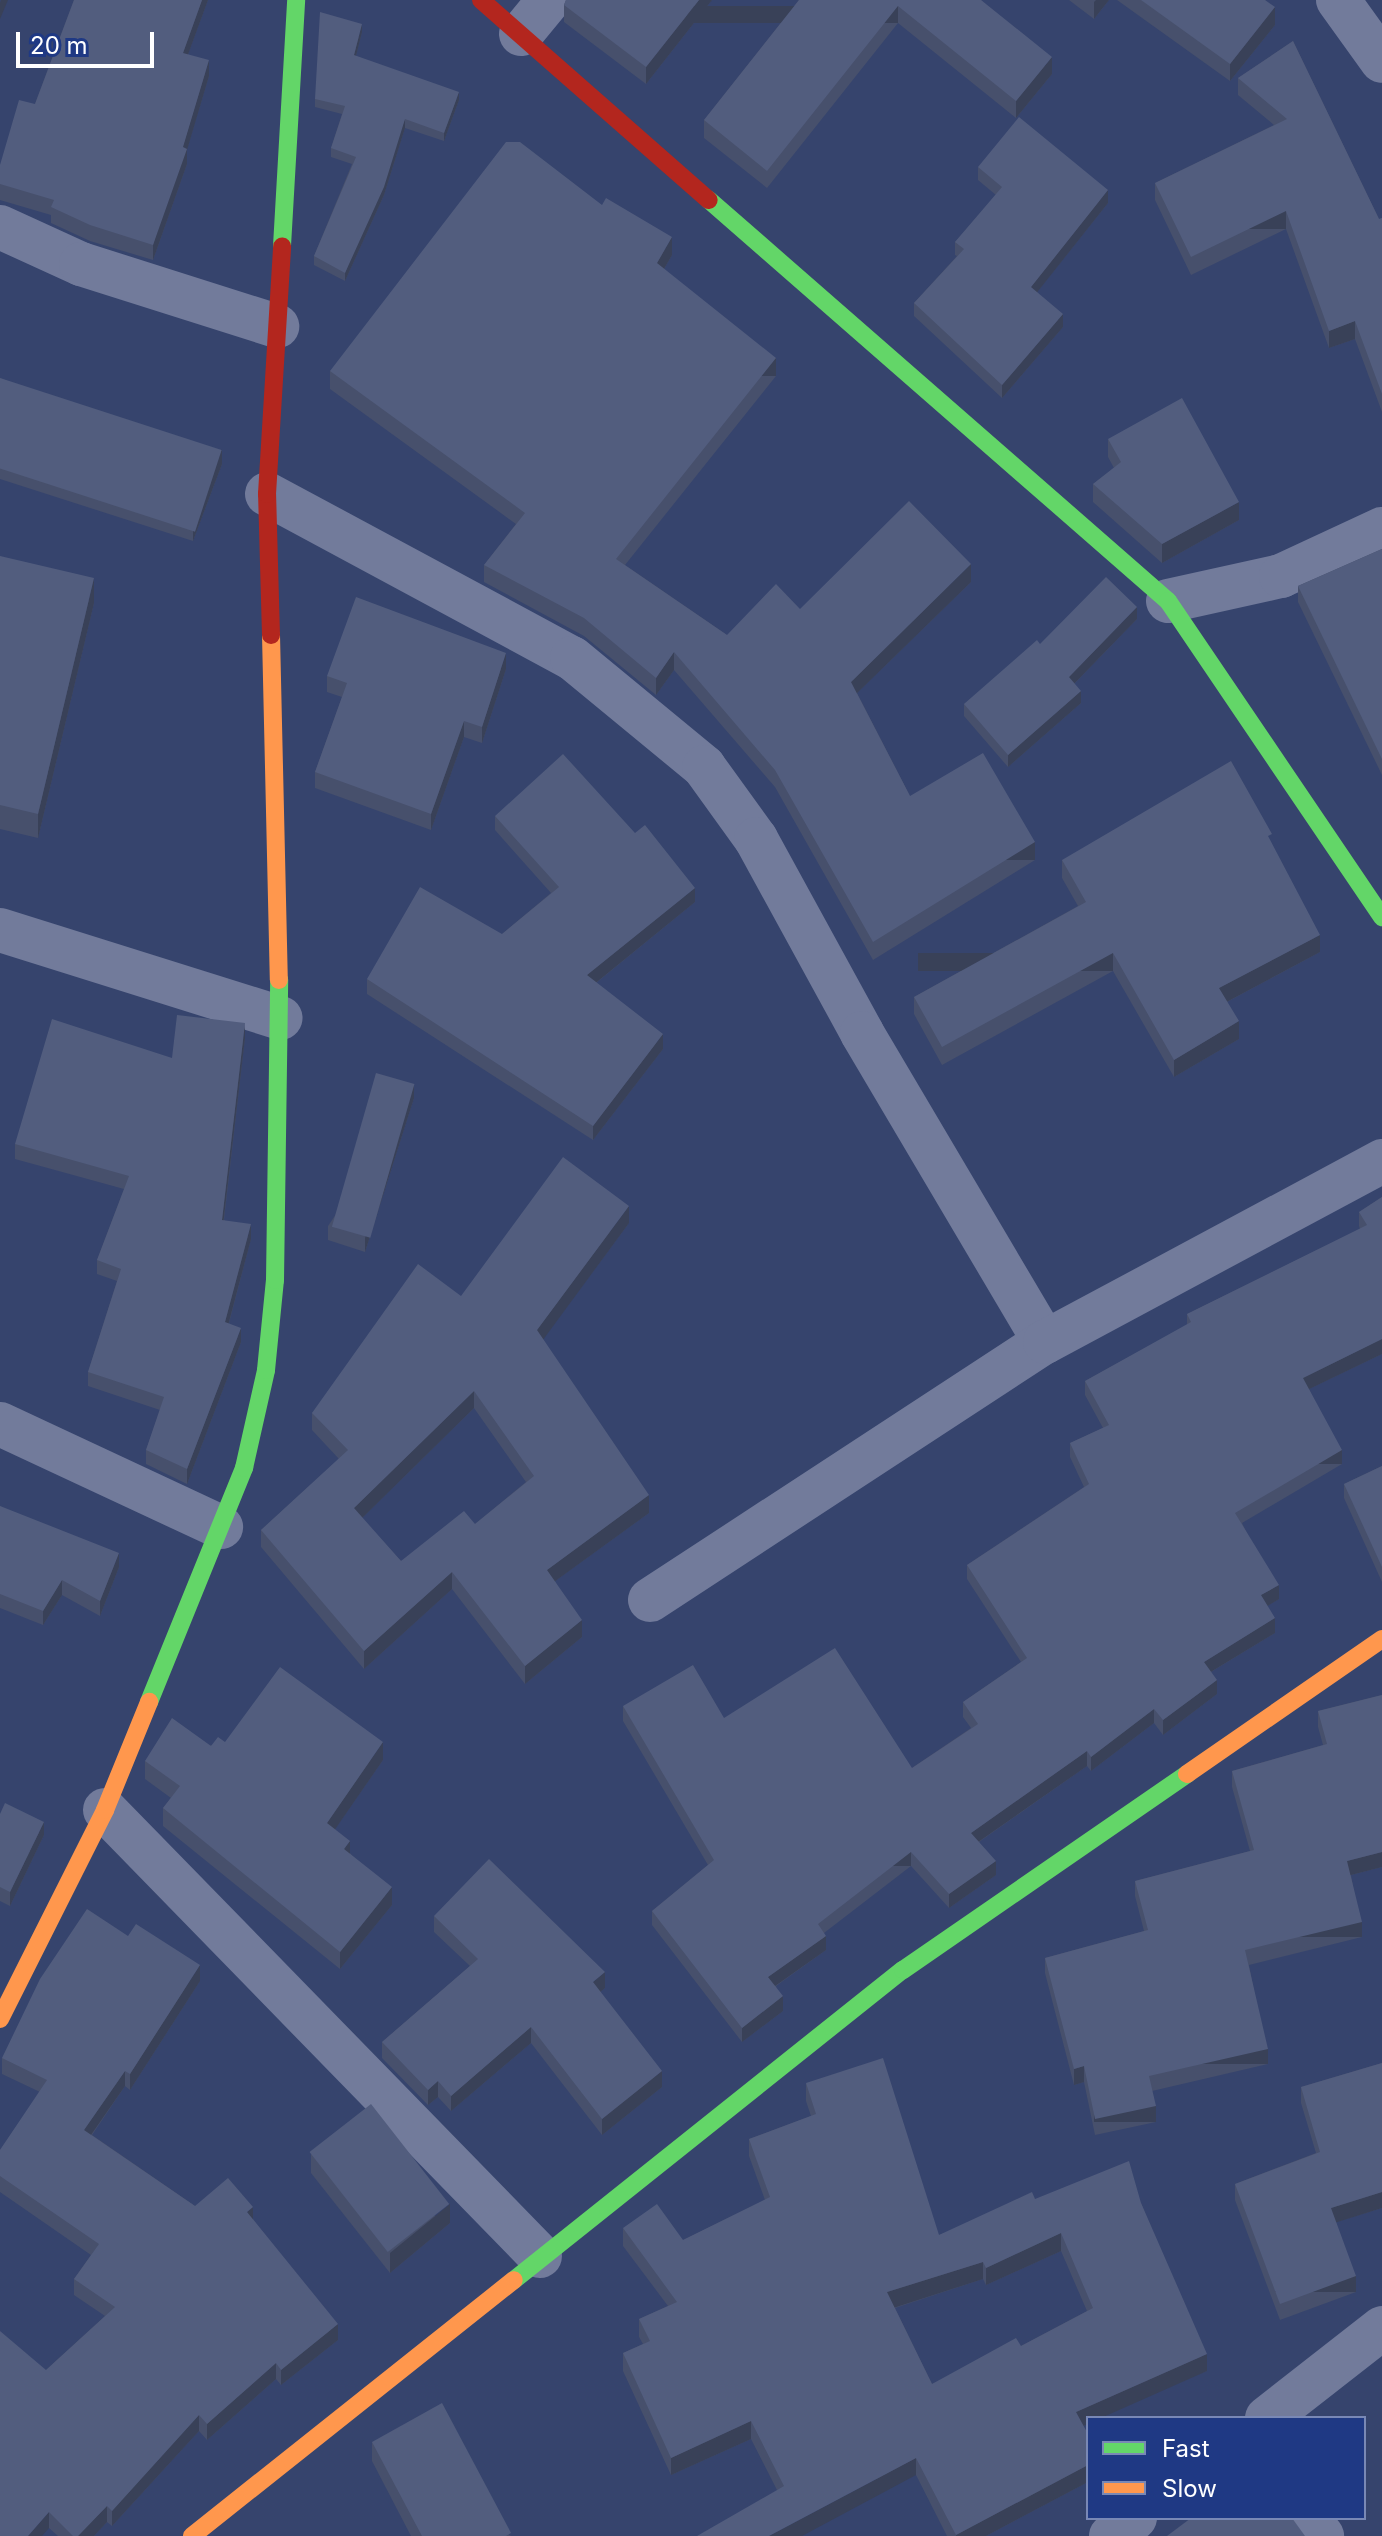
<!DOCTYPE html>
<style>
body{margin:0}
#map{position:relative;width:1382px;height:2536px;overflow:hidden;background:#36446d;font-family:Inter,sans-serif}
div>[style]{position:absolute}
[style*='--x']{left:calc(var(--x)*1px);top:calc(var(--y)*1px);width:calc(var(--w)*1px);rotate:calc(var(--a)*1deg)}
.street>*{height:44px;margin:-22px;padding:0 22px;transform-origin:22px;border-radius:22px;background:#727b9b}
.fast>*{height:18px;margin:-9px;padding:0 9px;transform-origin:9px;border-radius:9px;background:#63d668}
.slow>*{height:18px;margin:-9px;padding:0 9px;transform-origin:9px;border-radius:9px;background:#ff974d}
.jam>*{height:18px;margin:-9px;padding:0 9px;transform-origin:9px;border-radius:9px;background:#b3261e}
.wall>*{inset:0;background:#47506c}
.shaded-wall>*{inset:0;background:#394158;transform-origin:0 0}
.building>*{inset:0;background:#525d7e;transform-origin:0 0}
span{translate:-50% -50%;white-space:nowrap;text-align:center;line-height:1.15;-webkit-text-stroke:8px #1f3984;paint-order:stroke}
.legend{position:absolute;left:1086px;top:2416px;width:280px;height:104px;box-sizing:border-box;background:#1f3984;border:2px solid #7988b5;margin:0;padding:10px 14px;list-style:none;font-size:24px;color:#fff}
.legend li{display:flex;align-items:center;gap:16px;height:40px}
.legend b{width:40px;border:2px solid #7988b5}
.scale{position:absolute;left:16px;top:32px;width:138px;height:36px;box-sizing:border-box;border:4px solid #fff;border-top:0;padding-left:10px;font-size:24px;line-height:28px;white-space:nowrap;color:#fff;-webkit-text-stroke:6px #1f3984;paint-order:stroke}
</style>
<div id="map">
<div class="street">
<div style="--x:1338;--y:0;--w:75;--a:54.2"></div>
<div style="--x:521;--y:34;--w:44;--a:-50.5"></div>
<div style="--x:0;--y:227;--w:89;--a:24.6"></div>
<div style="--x:81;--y:264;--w:206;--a:17.6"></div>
<div style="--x:267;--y:494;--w:346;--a:28.3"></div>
<div style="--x:572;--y:658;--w:171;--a:39.5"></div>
<div style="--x:704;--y:767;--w:89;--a:54.2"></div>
<div style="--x:756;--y:839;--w:221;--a:61.3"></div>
<div style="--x:862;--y:1033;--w:359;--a:59.4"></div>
<div style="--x:1168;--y:601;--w:116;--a:-12.5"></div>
<div style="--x:1281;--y:576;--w:111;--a:-25"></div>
<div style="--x:0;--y:930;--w:294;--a:17.4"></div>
<div style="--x:0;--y:1424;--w:244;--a:25"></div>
<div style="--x:650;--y:1600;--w:472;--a:-33.2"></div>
<div style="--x:1045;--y:1342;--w:383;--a:-28.2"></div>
<div style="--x:105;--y:1810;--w:623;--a:45.72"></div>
<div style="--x:1267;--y:2418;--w:146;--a:-38"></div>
<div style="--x:1308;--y:2518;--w:23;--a:52"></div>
<div style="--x:1111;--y:2536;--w:30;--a:-37"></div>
</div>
<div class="fast">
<div style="--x:709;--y:200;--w:609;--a:41.14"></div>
<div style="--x:1168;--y:601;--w:382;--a:55.9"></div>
<div style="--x:282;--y:246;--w:246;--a:-86.7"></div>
<div style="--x:149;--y:1702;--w:253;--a:-67.9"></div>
<div style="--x:244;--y:1468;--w:100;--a:-77.3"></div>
<div style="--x:266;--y:1370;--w:90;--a:-84.3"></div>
<div style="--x:275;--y:1280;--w:300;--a:-89.2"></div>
<div style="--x:514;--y:2280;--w:497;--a:-38.6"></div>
<div style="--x:903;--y:1970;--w:345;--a:-34.6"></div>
</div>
<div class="slow">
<div style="--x:271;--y:635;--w:345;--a:88.7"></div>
<div style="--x:1187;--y:1774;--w:237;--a:-34.7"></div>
<div style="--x:0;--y:2019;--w:234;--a:-63.3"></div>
<div style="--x:105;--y:1810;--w:117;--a:-67.8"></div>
<div style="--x:192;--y:2536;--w:411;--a:-38.5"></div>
</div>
<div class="jam">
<div style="--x:481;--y:0;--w:303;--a:41.3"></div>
<div style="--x:271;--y:635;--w:141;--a:-91.6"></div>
<div style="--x:267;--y:494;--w:248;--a:-86.5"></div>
</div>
<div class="wall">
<div style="clip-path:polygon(74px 0,208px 0,188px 54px,209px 76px,187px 149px,187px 164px,153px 260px,90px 241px,51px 223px,51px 215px,0 200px,0 165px,35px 104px)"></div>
<div style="clip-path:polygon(566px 0,712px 0,646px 84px,564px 22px,564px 5px)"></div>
<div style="clip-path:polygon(799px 0,981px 0,1052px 74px,1016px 118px,898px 23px,767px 188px,704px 138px,704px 120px)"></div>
<div style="clip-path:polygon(1069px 0,1109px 0,1094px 19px)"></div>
<div style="clip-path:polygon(1117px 0,1265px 0,1275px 25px,1230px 81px)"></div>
<div style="clip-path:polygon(362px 32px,356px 56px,459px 100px,444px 141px,405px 128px,384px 195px,345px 281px,314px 265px,314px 256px,352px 164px,331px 157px,331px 148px,342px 114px,315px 107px,315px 99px)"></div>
<div style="clip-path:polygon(1293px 41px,1379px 219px,1382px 218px,1382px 412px,1355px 339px,1329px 348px,1286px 229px,1191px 275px,1155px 200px,1155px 183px,1274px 125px,1238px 95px,1238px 78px)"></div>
<div style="clip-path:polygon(978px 167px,1108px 203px,1037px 292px,1063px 327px,1002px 398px,914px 316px,914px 303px,957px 256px,955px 255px,955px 242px,996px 195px,978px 180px)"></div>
<div style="clip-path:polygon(602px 205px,672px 255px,664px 269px,776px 376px,625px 565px,727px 635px,800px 609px,971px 582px,857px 693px,910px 796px,1035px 860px,873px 960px,775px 787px,674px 670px,656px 695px,584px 636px,484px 582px,484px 565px,516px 524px,330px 389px,330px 371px)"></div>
<div style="clip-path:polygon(0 378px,222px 464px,193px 541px,0 479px)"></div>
<div style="clip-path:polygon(1108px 439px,1239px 520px,1162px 563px,1093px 502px,1093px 484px,1114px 468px,1108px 457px)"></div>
<div style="clip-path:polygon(1382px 549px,1382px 775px,1298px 602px,1298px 586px)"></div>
<div style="clip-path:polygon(0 556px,94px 603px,38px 838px,0 829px)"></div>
<div style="clip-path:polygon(1137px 619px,1074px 684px,1081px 703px,1008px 767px,964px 716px,964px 704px,1040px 644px)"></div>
<div style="clip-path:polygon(506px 669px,482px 743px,464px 737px,431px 830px,315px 788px,315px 772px,342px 697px,327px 692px,327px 676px)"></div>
<div style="clip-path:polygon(495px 816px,695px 902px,596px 983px,663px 1049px,593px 1140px,367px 994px,367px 979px,502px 934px,551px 893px,495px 830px)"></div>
<div style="clip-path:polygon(1272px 845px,1320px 952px,1227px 1002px,1239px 1039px,1174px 1077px,1113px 971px,942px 1065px,914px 1014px,914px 997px,1078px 906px,1062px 878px,1062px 860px)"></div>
<div style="clip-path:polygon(245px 1038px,224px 1220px,251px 1239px,229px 1323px,241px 1342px,187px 1484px,146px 1464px,146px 1450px,160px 1410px,88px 1386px,88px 1372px,117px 1281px,97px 1274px,97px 1260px,124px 1189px,15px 1159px,15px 1144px,172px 1058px)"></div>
<div style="clip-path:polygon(414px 1098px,365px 1252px,328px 1240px,328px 1226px)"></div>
<div style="clip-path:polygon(1382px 1197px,1382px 1354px,1309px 1389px,1342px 1464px,1242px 1523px,1279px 1599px,1267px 1606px,1275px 1633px,1211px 1672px,1217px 1694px,1163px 1735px,1154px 1723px,1091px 1771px,1087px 1766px,979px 1842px,996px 1875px,949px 1908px,911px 1866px,824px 1933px,826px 1950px,776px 1986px,783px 2011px,742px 2042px,652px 1925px,652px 1911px,708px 1865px,623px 1721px,623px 1706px,724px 1718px,912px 1768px,971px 1728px,963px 1717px,963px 1702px,1021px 1662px,967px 1579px,967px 1565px,1084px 1487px,1070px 1457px,1070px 1443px,1103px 1428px,1085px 1395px,1085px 1381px,1187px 1325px,1187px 1314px,1360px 1229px,1359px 1226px,1359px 1212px)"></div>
<div style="clip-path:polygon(evenodd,629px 1223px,543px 1339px,649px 1513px,555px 1581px,582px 1637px,525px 1684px,452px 1589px,364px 1669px,261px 1547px,261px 1530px,339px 1459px,312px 1430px,312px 1413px,461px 1296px,629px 1223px,474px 1408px,526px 1482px,475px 1524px,401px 1561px,362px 1518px,474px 1408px)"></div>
<div style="clip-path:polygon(1382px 1466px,1382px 1582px,1344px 1498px,1344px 1484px)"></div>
<div style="clip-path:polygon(0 1506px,119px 1567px,100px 1616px,62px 1595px,43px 1625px,0 1608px)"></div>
<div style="clip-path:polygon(1382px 1695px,1382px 1867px,1351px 1875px,1362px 1937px,1249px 1965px,1268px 2064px,1152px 2091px,1156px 2122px,1095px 2135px,1084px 2082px,1074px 2085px,1045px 1973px,1045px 1958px,1144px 1931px,1135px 1896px,1135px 1881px,1250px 1851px,1232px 1787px,1232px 1771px,1323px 1745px,1318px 1727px,1318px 1711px)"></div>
<div style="clip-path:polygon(225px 1742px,383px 1760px,335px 1829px,350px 1853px,392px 1905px,340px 1969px,163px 1826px,163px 1808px,171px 1798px,145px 1779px,145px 1761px)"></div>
<div style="clip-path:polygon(0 1814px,44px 1835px,10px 1906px,0 1901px)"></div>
<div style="clip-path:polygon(434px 1916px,605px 1988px,600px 1992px,662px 2087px,602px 2135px,531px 2043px,451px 2111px,438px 2097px,428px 2105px,382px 2058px,382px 2042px,470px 1966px,434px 1932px)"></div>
<div style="clip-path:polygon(200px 1981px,130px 2090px,125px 2086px,92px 2135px,195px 2206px,253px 2219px,338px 2340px,281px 2385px,276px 2379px,207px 2440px,199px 2431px,112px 2526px,107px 2522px,94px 2536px,58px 2536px,49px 2528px,46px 2370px,105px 2316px,74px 2295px,74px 2279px,91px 2255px,0 2192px,0 2150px,40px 2092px,2px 2074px,2px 2058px)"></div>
<div style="clip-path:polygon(1382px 2063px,1382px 2208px,1336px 2222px,1356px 2292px,1280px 2320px,1235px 2200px,1235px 2184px,1316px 2153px,1301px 2103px,1301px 2087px)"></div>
<div style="clip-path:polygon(evenodd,806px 2083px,939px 2235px,1035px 2199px,1141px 2203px,1207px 2371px,1088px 2418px,1088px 2424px,1083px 2426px,1088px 2434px,1088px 2482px,986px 2536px,947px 2536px,916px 2475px,777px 2490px,751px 2439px,671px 2475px,623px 2371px,623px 2353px,643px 2344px,639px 2337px,639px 2319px,668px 2306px,623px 2246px,623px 2228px,683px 2240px,765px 2200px,749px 2156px,749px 2139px,811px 2116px,806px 2101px,806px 2083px,1061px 2251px,1087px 2311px,1021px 2346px,932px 2384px,895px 2308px,983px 2279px,986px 2285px,1061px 2251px)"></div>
<div style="clip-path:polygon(311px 2154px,450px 2223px,390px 2273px,311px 2173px)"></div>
<div style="clip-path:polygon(372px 2442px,511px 2536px,411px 2536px,372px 2461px)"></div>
</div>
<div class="shaded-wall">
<div style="clip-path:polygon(1px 0,8px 0,0 19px,0 3px)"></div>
<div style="clip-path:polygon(202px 0,208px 0,183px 68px,183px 53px)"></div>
<div style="clip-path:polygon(699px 0,712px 0,646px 84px,646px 67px)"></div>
<div style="clip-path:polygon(1096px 0,1109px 0,1094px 19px,1094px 2px)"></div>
<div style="left:898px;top:6px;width:17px;height:211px;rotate:90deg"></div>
<div style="clip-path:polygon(1275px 7px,1275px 25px,1230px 81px,1230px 64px)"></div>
<div style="clip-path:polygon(362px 24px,362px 32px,354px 64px,354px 55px)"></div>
<div style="clip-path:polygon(1052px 57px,1052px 74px,1016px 118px,1016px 101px)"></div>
<div style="clip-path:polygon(209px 60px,209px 76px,187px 150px,187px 149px,187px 164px,153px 260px,153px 245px)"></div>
<div style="clip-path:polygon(459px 92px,459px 100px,444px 141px,444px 133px)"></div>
<div style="clip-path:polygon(405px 119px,405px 128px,384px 195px,345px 281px,345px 273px)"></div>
<div style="clip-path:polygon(1108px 190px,1108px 203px,1031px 300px,1031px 287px)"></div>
<div style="left:1286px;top:211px;width:18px;height:106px;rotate:90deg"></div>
<div style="clip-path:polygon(672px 237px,672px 255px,657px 281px,657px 263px)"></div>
<div style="clip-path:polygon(1063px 314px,1063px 327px,1002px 398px,1002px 385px)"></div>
<div style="clip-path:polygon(1355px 321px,1355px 339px,1329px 348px,1329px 331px)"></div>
<div style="left:776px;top:358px;width:18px;height:257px;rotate:90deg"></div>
<div style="clip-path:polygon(222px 449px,222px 464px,193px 541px,193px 526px)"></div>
<div style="clip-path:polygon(1239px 502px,1239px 520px,1162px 563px,1162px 544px)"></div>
<div style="clip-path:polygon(971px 564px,971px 582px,851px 699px,851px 682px)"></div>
<div style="clip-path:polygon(94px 578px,94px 603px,38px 838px,38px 814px)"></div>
<div style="clip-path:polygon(1137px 607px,1137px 619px,1069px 689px,1069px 677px)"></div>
<div style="clip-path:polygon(674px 652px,674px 670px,656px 695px,656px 678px)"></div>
<div style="clip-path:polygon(506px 653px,506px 669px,482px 743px,482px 727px)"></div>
<div style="clip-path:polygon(1081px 691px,1081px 703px,1008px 767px,1008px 755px)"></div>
<div style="clip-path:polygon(464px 721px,464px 737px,431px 830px,431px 814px)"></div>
<div style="left:1035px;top:842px;width:18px;height:190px;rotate:90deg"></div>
<div style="clip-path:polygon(695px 888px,695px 902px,587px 990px,587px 975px)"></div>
<div style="clip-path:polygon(1320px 935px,1320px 952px,1219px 1006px,1219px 988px)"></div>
<div style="left:1113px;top:953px;width:18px;height:195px;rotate:90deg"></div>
<div style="clip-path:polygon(1239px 1021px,1239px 1039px,1174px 1077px,1174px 1060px)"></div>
<div style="clip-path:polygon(245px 1023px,245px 1038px,222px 1234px,222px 1220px)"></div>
<div style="clip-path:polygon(663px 1034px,663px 1049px,593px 1140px,593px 1126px)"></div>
<div style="clip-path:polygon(414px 1084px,414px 1098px,365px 1252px,365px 1238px)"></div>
<div style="clip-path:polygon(629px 1206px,629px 1223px,537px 1348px,537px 1330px)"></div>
<div style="clip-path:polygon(251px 1224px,251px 1239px,225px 1337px,225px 1322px)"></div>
<div style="clip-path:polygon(241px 1328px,241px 1342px,187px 1484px,187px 1469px)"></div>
<div style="clip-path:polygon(1382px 1339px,1382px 1354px,1303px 1392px,1303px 1378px)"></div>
<div style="clip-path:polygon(474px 1391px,474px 1408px,354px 1526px,354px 1508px)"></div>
<div style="left:1342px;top:1450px;width:14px;height:124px;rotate:90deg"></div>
<div style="clip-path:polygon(649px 1495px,649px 1513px,547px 1587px,547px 1570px)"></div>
<div style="clip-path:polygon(119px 1553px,119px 1567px,100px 1616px,100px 1601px)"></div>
<div style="clip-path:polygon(452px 1572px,452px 1589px,364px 1669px,364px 1651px)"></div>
<div style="clip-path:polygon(62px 1580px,62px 1595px,43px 1625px,43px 1611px)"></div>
<div style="clip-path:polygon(1279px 1585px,1279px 1599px,1261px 1610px,1261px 1595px)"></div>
<div style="clip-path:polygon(1275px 1618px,1275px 1633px,1204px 1676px,1204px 1662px)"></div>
<div style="clip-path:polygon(582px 1620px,582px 1637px,525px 1684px,525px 1666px)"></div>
<div style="clip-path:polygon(1217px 1680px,1217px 1694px,1163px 1735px,1163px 1720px)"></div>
<div style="clip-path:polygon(1154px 1709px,1154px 1723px,1091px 1771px,1091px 1757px)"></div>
<div style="clip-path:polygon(383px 1742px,383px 1760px,327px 1841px,327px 1823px)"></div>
<div style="clip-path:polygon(1087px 1751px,1087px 1766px,971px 1847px,971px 1833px)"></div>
<div style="clip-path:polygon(44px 1822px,44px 1835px,10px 1906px,10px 1892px)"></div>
<div style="clip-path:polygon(350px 1841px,350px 1859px,344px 1849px)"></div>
<div style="left:911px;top:1852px;width:14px;height:118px;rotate:90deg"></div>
<div style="clip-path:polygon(1382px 1852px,1382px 1867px,1347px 1876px,1347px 1861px)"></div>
<div style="clip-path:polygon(996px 1861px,996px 1875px,949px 1908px,949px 1894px)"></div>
<div style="clip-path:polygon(392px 1887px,392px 1905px,340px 1969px,340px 1952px)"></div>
<div style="left:1362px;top:1922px;width:15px;height:120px;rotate:90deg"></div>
<div style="clip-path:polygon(826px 1936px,826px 1950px,768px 1991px,768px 1977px)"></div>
<div style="clip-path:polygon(200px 1965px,200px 1981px,130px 2090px,130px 2074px)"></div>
<div style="clip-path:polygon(605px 1972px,605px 1988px,593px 1998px,593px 1982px)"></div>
<div style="clip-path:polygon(783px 1996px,783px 2011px,742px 2042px,742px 2028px)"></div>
<div style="clip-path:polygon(531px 2027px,531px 2043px,451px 2111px,451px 2096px)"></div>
<div style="left:1268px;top:2049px;width:15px;height:122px;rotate:90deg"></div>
<div style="clip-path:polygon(1084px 2066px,1084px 2082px,1074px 2085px,1074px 2069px)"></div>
<div style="clip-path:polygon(125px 2071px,125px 2086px,84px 2145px,84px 2130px)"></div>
<div style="clip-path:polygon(662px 2071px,662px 2087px,602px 2135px,602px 2119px)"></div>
<div style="clip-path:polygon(438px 2081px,438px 2097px,428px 2105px,428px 2090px)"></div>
<div style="left:1156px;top:2106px;width:16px;height:62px;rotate:90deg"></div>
<div style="clip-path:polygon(1382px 2192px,1382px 2208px,1331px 2224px,1331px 2208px)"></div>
<div style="clip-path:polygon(450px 2204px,450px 2223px,390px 2273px,390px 2253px)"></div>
<div style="clip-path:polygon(253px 2207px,253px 2222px,247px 2212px)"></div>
<div style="clip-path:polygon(1061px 2233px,1061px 2251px,986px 2285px,986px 2268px)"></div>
<div style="clip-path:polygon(983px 2262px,983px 2279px,887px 2310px,887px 2292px)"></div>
<div style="left:1356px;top:2276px;width:16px;height:81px;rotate:90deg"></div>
<div style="clip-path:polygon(338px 2324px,338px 2340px,281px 2385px,281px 2370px)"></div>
<div style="clip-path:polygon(1207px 2354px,1207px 2371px,1101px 2418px,1088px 2418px,1088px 2424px,1076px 2429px,1076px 2412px)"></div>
<div style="clip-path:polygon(276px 2363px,276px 2379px,207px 2440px,207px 2424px)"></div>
<div style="clip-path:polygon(199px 2415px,199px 2431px,112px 2526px,112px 2511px)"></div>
<div style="clip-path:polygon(751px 2421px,751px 2439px,671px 2475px,671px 2458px)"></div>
<div style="clip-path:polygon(916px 2458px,916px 2475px,802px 2536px,769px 2536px)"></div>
<div style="clip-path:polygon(1088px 2465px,1088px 2482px,986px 2536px,956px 2536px,956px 2535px)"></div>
<div style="clip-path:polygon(107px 2506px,107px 2522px,94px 2536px,78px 2536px)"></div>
<div style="clip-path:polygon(49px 2512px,49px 2528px,42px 2536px,28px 2536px)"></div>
</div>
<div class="building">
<div style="clip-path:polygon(74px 0,202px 0,183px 53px,209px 60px,183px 147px,187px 149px,153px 245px,90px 225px,51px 207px,54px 200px,0 184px,0 165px,19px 100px,35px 104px)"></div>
<div style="clip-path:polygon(566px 0,699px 0,646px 67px,564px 5px)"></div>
<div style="clip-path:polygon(799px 0,981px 0,1052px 57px,1016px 101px,898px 6px,767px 171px,704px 120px)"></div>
<div style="clip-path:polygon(1141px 0,1265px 0,1275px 7px,1230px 64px)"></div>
<div style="clip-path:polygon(320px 12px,362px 24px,354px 55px,459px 92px,444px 133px,405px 119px,384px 187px,345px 273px,314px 256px,356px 157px,331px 148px,345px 106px,315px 99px)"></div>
<div style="clip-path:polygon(1293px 41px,1379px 219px,1382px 218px,1382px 394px,1355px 321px,1329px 331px,1286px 211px,1191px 257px,1155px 183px,1287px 119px,1238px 78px)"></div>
<div style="clip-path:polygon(1019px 117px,1108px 190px,1031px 287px,1063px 314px,1002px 385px,914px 303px,964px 249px,955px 242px,1002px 187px,978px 167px)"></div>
<div style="clip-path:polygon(506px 142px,520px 142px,602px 205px,606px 198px,672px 237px,657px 263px,776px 358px,616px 559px,727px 635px,776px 584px,800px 609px,909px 501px,971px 564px,851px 682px,910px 796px,983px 753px,1035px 842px,873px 942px,775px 770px,674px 652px,656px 678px,584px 618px,484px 565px,525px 513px,330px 371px)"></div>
<div style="left:0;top:378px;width:233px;height:86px;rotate:18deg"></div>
<div style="clip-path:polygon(1182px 398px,1239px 502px,1162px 544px,1093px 484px,1121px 462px,1108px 439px)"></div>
<div style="clip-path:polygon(1382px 549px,1382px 759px,1298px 586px)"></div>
<div style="clip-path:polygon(0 556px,94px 578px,38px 814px,0 805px)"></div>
<div style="clip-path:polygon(1106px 577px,1137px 607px,1069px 677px,1081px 691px,1008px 755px,964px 704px,1037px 640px,1040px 644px)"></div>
<div style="clip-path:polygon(356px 597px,506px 653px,482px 727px,464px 721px,431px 814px,315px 772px,347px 683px,327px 676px)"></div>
<div style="clip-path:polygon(563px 754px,635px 833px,645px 825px,695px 888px,587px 975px,663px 1034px,593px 1126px,367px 979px,420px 887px,502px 934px,559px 887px,495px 816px)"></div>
<div style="clip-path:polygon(1231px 761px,1272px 834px,1268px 836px,1320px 935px,1219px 988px,1239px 1021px,1174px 1060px,1113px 953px,942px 1047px,914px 997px,1086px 902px,1062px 860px)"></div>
<div style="clip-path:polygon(177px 1015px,245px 1023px,222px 1220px,251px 1224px,225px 1322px,241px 1328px,187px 1469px,146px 1450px,164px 1397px,88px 1372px,121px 1269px,97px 1260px,129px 1176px,15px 1144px,52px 1019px,172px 1058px)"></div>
<div style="left:376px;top:1073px;width:40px;height:160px;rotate:16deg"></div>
<div style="clip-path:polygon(evenodd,563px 1157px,629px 1206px,537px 1330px,649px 1495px,547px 1570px,582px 1620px,525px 1666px,452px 1572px,364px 1651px,261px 1530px,348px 1450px,312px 1413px,418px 1264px,461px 1296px,563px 1157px,474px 1391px,534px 1476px,475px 1524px,464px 1511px,401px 1561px,354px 1508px,474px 1391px)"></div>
<div style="clip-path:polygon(1382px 1197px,1382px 1339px,1303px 1378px,1342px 1450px,1235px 1513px,1279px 1585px,1261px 1595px,1275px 1618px,1204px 1662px,1217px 1680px,1163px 1720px,1154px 1709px,1091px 1757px,1087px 1751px,971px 1833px,996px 1861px,949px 1894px,911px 1852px,818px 1924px,826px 1936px,768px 1977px,783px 1996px,742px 2028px,652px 1911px,714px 1860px,623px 1706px,693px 1665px,724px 1718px,835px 1648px,912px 1768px,978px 1724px,963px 1702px,1027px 1658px,967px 1565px,1089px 1484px,1070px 1443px,1109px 1425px,1085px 1381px,1191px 1322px,1187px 1314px,1367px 1225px,1359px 1212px)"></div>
<div style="clip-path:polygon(1382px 1466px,1382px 1567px,1344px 1484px)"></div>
<div style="clip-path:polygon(0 1506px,119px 1553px,100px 1601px,62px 1580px,43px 1611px,0 1594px)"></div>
<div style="clip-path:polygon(280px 1667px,383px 1742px,327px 1823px,350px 1841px,344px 1849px,392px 1887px,340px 1952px,163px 1808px,180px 1786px,145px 1761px,172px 1718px,211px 1746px,218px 1737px,225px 1742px)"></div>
<div style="clip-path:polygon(1382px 1695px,1382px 1852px,1347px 1861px,1362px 1922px,1245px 1950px,1268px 2049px,1149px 2076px,1156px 2106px,1095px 2119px,1084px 2066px,1074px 2069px,1045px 1958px,1148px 1930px,1135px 1881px,1254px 1850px,1232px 1771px,1327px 1744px,1318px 1711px)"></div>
<div style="clip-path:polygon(5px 1803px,44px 1822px,10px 1892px,0 1887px,0 1814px)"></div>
<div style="clip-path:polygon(489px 1859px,605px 1972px,593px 1982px,662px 2071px,602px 2119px,531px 2027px,451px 2096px,438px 2081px,428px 2090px,382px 2042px,478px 1959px,434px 1916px)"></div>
<div style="clip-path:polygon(87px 1909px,128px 1936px,136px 1924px,200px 1965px,130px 2074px,125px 2071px,84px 2130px,195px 2206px,228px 2178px,253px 2207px,247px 2212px,338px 2324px,281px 2370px,276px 2363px,207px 2424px,199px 2415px,112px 2511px,107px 2506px,78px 2536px,73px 2536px,49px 2512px,28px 2536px,0 2536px,0 2331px,46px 2370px,115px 2307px,74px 2279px,99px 2244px,0 2176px,0 2150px,47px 2080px,2px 2058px,40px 1979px)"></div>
<div style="clip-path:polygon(evenodd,883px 2058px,939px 2235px,1032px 2192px,1035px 2199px,1129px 2161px,1141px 2203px,1207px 2354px,1076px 2412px,1088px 2434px,1088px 2465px,956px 2535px,916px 2458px,769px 2536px,697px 2536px,784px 2486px,751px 2421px,671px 2458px,623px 2353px,650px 2341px,639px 2319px,677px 2302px,623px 2228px,657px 2204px,683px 2240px,770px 2197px,749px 2139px,816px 2114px,806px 2083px,883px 2058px,1061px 2233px,1093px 2308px,1021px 2346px,1016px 2338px,932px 2384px,887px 2292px,983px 2262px,986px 2268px,1061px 2233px)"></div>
<div style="clip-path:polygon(1382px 2063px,1382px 2192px,1331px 2208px,1356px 2276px,1280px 2304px,1235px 2184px,1320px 2152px,1301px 2087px)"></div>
<div style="left:371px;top:2104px;width:127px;height:78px;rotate:52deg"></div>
<div style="clip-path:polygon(442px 2403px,511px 2533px,506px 2536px,422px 2536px,372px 2442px)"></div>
<div style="clip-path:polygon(1191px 2518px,1292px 2518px,1305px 2536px,1167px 2536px)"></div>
</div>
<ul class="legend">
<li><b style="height:10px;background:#63d668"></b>Fast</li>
<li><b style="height:10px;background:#ff974d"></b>Slow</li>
</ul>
<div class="scale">20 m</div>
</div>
